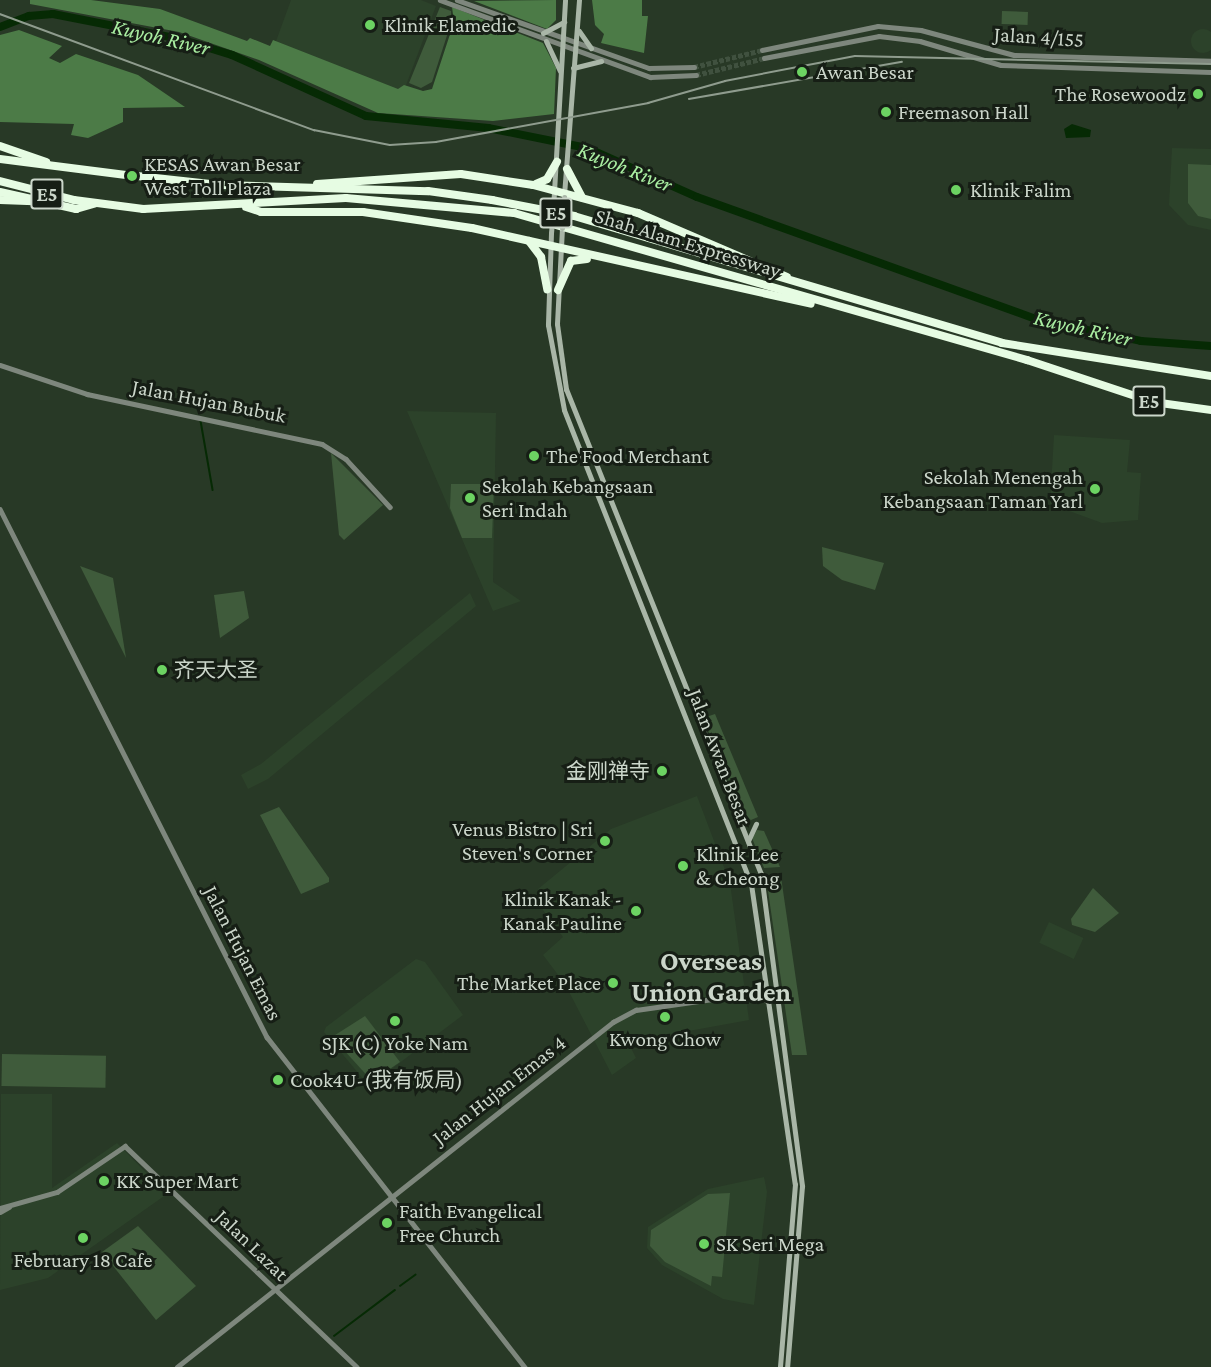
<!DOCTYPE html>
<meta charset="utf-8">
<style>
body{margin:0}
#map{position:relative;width:1211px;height:1367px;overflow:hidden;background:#283926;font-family:"Crimson Pro","Noto Sans SC",serif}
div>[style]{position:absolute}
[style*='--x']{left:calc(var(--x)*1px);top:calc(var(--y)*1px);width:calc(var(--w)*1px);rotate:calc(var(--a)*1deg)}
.built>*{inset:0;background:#2c422a;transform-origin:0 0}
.round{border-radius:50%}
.green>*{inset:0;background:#3f5b3b;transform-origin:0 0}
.forest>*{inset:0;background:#4c7b47}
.water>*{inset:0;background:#062a04}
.stream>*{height:1.5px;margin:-0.75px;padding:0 0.75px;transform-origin:0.75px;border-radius:0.75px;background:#062a04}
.river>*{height:8px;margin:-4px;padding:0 4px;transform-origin:4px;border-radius:4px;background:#062a04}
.tertiary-tunnel>*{height:4.5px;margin-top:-2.25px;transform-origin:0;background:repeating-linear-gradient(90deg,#40513f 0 4.5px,transparent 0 6.5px)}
.tertiary>*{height:4.5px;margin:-2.25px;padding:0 2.25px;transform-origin:2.25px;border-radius:2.25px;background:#7e877d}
.secondary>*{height:5px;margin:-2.5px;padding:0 2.5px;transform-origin:2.5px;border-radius:2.5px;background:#a9b6a7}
.motorway>*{height:8px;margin:-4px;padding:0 4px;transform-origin:4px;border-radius:4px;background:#e6fce3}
.tram>*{height:1.5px;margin:-0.75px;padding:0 0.75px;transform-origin:0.75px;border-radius:0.75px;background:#8f9c8e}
.secondary-bridge>*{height:5px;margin:-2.5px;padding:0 2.5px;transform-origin:2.5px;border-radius:2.5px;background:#a9b6a7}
.dots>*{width:16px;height:16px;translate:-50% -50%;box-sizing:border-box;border:3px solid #161e15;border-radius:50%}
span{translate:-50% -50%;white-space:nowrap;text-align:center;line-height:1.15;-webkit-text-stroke:6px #161e15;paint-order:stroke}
.shield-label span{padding:2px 4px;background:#161e15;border:2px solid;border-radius:4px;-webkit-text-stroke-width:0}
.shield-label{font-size:20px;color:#cbd6ca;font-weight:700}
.poi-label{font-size:21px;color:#cbd6ca}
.left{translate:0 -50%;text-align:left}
.right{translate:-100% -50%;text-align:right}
.street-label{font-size:21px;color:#cbd6ca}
.water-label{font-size:22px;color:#aaefa2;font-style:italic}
.district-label{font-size:27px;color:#cbd6ca;font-weight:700}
</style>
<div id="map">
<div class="built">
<div style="clip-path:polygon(291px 0,421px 0,436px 6px,403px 93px,275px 44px)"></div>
<div class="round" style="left:1191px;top:29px;width:24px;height:24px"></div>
<div style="clip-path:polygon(1172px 148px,1211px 149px,1211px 230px,1188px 225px,1169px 205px)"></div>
<div style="clip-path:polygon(407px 411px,496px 413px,493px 582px,521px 601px,493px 611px)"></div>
<div style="clip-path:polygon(1054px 435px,1130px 440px,1127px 472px,1141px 473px,1138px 520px,1102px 523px,1050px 504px)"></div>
<div style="clip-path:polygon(470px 593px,476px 606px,268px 779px,248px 789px,241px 775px,261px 764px)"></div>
<div style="clip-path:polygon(697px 796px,730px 883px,749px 1020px,628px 1042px,636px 1058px,612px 1075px,565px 984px,543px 955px,563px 937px,537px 902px,538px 889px,611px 829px)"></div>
<div style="left:1049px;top:922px;width:38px;height:23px;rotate:25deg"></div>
<div style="clip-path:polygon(416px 959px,425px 962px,463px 1015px,369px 1086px,324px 1032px,326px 1027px)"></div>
<div style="clip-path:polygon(1px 1094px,52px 1094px,52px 1188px,117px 1143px,167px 1194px,48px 1278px,0 1290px)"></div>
<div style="clip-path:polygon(764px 1177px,767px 1192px,754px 1305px,723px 1299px,662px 1265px,647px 1248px,648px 1227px,708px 1189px)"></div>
</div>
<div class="green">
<div style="clip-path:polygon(440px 7px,451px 11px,451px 23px,432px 82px,421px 88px,409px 83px)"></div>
<div style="left:1002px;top:11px;width:26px;height:13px;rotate:2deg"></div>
<div style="clip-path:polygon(1188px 164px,1211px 165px,1211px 219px,1198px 216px,1188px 203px)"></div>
<div style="clip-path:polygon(331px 453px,383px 505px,344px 540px,339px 535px)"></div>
<div style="clip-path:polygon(451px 484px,494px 484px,492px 538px,462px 538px,450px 508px)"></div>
<div style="clip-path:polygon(822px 547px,884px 563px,875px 590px,842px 580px,823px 566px)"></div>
<div style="clip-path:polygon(80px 566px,113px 578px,126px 658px)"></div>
<div style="clip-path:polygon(244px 591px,249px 618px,220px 638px,214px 595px)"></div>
<div style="clip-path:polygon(715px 714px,758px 817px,751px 820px,743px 816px,703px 718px)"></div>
<div style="clip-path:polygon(279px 807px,329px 878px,329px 882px,301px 894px,260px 815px)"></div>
<div style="clip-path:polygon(757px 830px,764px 831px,780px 867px,764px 868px,752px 838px)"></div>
<div style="clip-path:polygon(773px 877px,781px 877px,807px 1055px,792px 1055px,767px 884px)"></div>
<div style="clip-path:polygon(1093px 888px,1119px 913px,1095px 932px,1072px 925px,1071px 919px)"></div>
<div style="clip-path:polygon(365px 1016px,400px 1062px,372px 1081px,332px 1037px)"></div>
<div style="left:2px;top:1054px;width:104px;height:32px;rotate:1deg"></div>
<div style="clip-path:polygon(730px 1193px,722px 1277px,712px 1276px,711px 1286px,665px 1262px,650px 1246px,651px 1230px,708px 1194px)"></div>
<div style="clip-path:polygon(138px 1226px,196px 1286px,156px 1320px,102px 1252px)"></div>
</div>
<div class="forest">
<div style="clip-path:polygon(30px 0,91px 0,160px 9px,247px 41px,250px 38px,270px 46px,273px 40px,398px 89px,404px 85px,423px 91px,432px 89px,454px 22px,452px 7px,543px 43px,556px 68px,554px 114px,493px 121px,378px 113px,259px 60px,179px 32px,30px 4px)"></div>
<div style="clip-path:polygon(556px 0,556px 20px,547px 29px,474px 1px)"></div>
<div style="clip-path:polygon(592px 0,642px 0,642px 16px,648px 16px,644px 53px,601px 43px,604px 34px,595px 25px)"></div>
<div style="clip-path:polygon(19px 30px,62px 46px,49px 58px,60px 63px,76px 54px,138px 75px,185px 107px,123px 108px,123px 122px,88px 138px,71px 135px,74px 124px,0 122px,0 35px)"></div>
</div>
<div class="water">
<div style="clip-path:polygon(1072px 124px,1091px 130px,1090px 137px,1066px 138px,1064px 129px)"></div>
</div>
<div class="stream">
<div style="--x:201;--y:421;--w:70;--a:80.1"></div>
<div style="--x:400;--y:1286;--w:19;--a:-36"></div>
<div style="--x:334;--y:1336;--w:76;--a:-37"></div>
</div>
<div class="river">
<div style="--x:0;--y:27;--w:31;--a:-21"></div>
<div style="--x:29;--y:16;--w:24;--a:-5"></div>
<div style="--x:53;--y:14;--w:129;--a:11.1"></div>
<div style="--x:180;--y:39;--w:54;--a:17.1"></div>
<div style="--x:232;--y:55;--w:147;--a:24.5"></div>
<div style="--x:366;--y:116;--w:123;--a:5.6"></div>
<div style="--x:488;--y:128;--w:101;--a:11.4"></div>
<div style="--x:587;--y:148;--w:120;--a:24"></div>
<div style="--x:697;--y:197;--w:363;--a:19.8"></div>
<div style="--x:1038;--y:320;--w:105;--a:11.5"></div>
<div style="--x:1141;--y:341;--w:70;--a:4.1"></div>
</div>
<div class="tertiary-tunnel">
<div style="--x:694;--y:67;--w:70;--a:-14"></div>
<div style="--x:696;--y:75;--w:70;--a:-14"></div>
</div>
<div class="tertiary">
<div style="--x:440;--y:0;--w:224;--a:20.1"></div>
<div style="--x:650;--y:77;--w:46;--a:-2.5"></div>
<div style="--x:457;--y:0;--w:204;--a:19.5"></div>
<div style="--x:649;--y:68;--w:45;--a:-1.3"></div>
<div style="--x:762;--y:50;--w:118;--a:-11.7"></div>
<div style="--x:878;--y:26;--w:43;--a:5.3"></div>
<div style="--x:921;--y:30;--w:96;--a:15"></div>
<div style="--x:1014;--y:55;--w:197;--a:1.7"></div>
<div style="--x:764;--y:58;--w:117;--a:-10.8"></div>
<div style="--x:879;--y:36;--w:41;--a:7"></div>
<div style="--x:920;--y:41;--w:84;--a:16.5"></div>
<div style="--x:1001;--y:65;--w:210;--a:1.9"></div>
<div style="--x:0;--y:365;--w:92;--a:18.4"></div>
<div style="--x:87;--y:394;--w:240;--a:12"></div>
<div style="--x:322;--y:444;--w:28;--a:32"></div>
<div style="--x:346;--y:459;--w:65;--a:47.5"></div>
<div style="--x:0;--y:509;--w:592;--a:63.18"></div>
<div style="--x:267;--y:1037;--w:419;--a:52"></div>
<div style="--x:0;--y:1208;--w:59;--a:-15.7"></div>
<div style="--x:57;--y:1192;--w:82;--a:-34.1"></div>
<div style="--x:125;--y:1146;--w:320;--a:43.6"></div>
<div style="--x:0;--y:1212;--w:10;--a:-29"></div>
<div style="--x:177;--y:1367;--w:556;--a:-38.35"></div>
<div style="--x:613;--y:1022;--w:26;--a:-28"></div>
<div style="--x:636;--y:1010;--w:142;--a:-8.1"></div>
</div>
<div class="secondary">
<div style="--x:579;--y:31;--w:21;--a:55"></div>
<div style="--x:543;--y:33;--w:24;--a:-28"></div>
<div style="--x:546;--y:41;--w:33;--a:65"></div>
<div style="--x:573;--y:68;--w:29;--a:-14"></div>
<div style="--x:564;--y:195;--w:196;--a:-85.6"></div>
<div style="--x:553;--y:209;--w:209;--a:-86.7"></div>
<div style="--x:562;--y:228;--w:96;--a:93"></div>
<div style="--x:557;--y:324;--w:66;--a:82.1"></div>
<div style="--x:566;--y:389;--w:523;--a:68.1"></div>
<div style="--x:761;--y:874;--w:315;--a:82.5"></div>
<div style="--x:802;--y:1186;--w:182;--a:94.7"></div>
<div style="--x:551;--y:233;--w:92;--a:91.9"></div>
<div style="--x:548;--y:325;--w:86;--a:79.3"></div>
<div style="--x:564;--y:410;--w:510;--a:68.47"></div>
<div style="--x:751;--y:884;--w:303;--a:81.7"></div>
<div style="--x:795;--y:1184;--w:184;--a:94.7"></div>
<div style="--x:748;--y:841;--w:19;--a:-65"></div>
<div style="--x:764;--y:983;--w:14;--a:141"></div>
<div style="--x:753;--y:992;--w:17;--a:33"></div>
</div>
<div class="motorway">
<div style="--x:0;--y:146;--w:49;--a:19.2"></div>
<div style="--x:0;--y:159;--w:127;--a:7.2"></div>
<div style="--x:567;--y:169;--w:32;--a:62"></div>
<div style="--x:137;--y:176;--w:83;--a:6.2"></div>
<div style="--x:220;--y:185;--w:208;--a:1.7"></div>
<div style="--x:428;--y:191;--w:65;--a:8"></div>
<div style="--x:492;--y:200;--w:84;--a:11"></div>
<div style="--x:574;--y:216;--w:446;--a:16.5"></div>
<div style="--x:1002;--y:343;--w:212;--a:9"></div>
<div style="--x:0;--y:181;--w:76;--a:14.4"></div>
<div style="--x:74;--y:200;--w:70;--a:7.4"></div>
<div style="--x:143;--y:209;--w:203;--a:-3.1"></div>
<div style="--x:346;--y:198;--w:169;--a:5.1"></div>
<div style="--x:514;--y:213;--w:534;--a:15.99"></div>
<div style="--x:1027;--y:360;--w:133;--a:18.4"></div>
<div style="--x:1153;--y:402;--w:59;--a:7.9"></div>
<div style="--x:317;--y:184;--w:144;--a:-4"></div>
<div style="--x:461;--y:174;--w:73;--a:8.7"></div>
<div style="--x:533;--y:185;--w:109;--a:14.9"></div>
<div style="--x:638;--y:213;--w:162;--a:23.2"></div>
<div style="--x:536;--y:184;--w:12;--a:-24"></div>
<div style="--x:547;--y:179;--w:20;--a:-60"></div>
<div style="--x:0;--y:192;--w:78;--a:12.6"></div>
<div style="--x:76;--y:209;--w:19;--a:-16"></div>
<div style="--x:0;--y:200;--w:34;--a:2"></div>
<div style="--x:246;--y:207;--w:16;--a:18"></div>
<div style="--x:261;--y:212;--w:102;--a:0"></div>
<div style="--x:363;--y:212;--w:110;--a:8.4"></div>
<div style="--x:472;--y:228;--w:347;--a:12.6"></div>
<div style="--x:529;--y:241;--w:20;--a:53"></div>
<div style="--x:541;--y:257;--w:33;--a:79"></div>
<div style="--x:558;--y:290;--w:32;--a:-66"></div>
<div style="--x:571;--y:261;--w:16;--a:-7"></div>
</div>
<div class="tram">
<div style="--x:0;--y:14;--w:335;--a:20.3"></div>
<div style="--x:314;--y:130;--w:77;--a:11.2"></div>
<div style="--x:390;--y:145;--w:46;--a:-3.7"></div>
<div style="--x:436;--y:142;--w:216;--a:-10.4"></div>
<div style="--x:648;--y:103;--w:80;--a:-15.9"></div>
<div style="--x:725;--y:81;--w:132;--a:-10.9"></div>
<div style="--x:855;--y:56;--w:356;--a:1.3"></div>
<div style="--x:689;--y:99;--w:216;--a:-9.9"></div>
</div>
<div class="secondary-bridge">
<div style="--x:562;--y:228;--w:31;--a:-86"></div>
<div style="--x:551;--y:233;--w:24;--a:-85"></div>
</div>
<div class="dots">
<div style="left:370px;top:25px;background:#6cd362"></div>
<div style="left:802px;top:72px;background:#6cd362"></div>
<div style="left:1198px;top:94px;background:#6cd362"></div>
<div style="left:886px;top:112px;background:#6cd362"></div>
<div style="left:132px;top:176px;background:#6cd362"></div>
<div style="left:956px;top:190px;background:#6cd362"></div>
<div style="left:534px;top:456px;background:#6cd362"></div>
<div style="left:1095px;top:489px;background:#6cd362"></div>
<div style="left:470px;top:498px;background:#6cd362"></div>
<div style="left:162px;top:670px;background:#6cd362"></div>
<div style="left:662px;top:771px;background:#6cd362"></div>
<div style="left:605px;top:841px;background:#6cd362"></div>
<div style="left:683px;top:866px;background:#6cd362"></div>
<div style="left:636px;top:911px;background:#6cd362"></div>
<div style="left:613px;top:983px;background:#6cd362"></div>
<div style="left:665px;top:1017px;background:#6cd362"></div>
<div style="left:395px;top:1021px;background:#6cd362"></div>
<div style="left:278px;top:1080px;background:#6cd362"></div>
<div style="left:104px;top:1181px;background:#6cd362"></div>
<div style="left:387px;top:1223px;background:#6cd362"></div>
<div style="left:83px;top:1238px;background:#6cd362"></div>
<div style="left:704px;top:1244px;background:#6cd362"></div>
</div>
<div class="shield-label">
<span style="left:47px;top:194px">E5</span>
<span style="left:556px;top:213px">E5</span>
<span style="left:1149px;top:401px">E5</span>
</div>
<div class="poi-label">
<span class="left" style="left:384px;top:25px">Klinik Elamedic</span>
<span class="left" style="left:816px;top:72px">Awan Besar</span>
<span class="right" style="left:1186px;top:94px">The Rosewoodz</span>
<span class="left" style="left:898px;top:112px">Freemason Hall</span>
<span class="left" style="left:144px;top:176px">KESAS Awan Besar<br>West Toll Plaza</span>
<span class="left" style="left:970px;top:190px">Klinik Falim</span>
<span class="left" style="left:546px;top:456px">The Food Merchant</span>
<span class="right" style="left:1083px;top:489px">Sekolah Menengah<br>Kebangsaan Taman Yarl</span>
<span class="left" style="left:482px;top:498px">Sekolah Kebangsaan<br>Seri Indah</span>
<span class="left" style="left:174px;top:670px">齐天大圣</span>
<span class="right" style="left:650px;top:771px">金刚禅寺</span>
<span class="right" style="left:593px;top:841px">Venus Bistro | Sri<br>Steven's Corner</span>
<span class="left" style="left:696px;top:866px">Klinik Lee<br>&amp; Cheong</span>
<span class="right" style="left:622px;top:911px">Klinik Kanak -<br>Kanak Pauline</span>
<span class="right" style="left:601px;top:983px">The Market Place</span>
<span style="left:665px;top:1039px">Kwong Chow</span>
<span style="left:395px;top:1043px">SJK (C) Yoke Nam</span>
<span class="left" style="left:290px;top:1080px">Cook4U-(我有饭局)</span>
<span class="left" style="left:116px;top:1181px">KK Super Mart</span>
<span class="left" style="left:399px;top:1223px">Faith Evangelical<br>Free Church</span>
<span class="left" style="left:716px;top:1244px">SK Seri Mega</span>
<span style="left:83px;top:1260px">February 18 Cafe</span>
</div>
<div class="street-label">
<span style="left:1039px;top:37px;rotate:4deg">Jalan 4/155</span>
<span style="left:688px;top:243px;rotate:17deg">Shah Alam Expressway</span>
<span style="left:209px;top:401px;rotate:11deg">Jalan Hujan Bubuk</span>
<span style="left:720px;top:757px;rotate:69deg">Jalan Awan Besar</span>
<span style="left:243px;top:953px;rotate:63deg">Jalan Hujan Emas</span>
<span style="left:499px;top:1090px;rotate:-38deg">Jalan Hujan Emas 4</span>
<span style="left:252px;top:1245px;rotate:44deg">Jalan Lazat</span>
</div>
<div class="water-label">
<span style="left:161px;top:37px;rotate:13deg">Kuyoh River</span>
<span style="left:625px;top:167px;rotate:22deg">Kuyoh River</span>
<span style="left:1083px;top:328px;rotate:13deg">Kuyoh River</span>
</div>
<div class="district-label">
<span style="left:711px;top:977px">Overseas<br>Union Garden</span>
</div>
</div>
